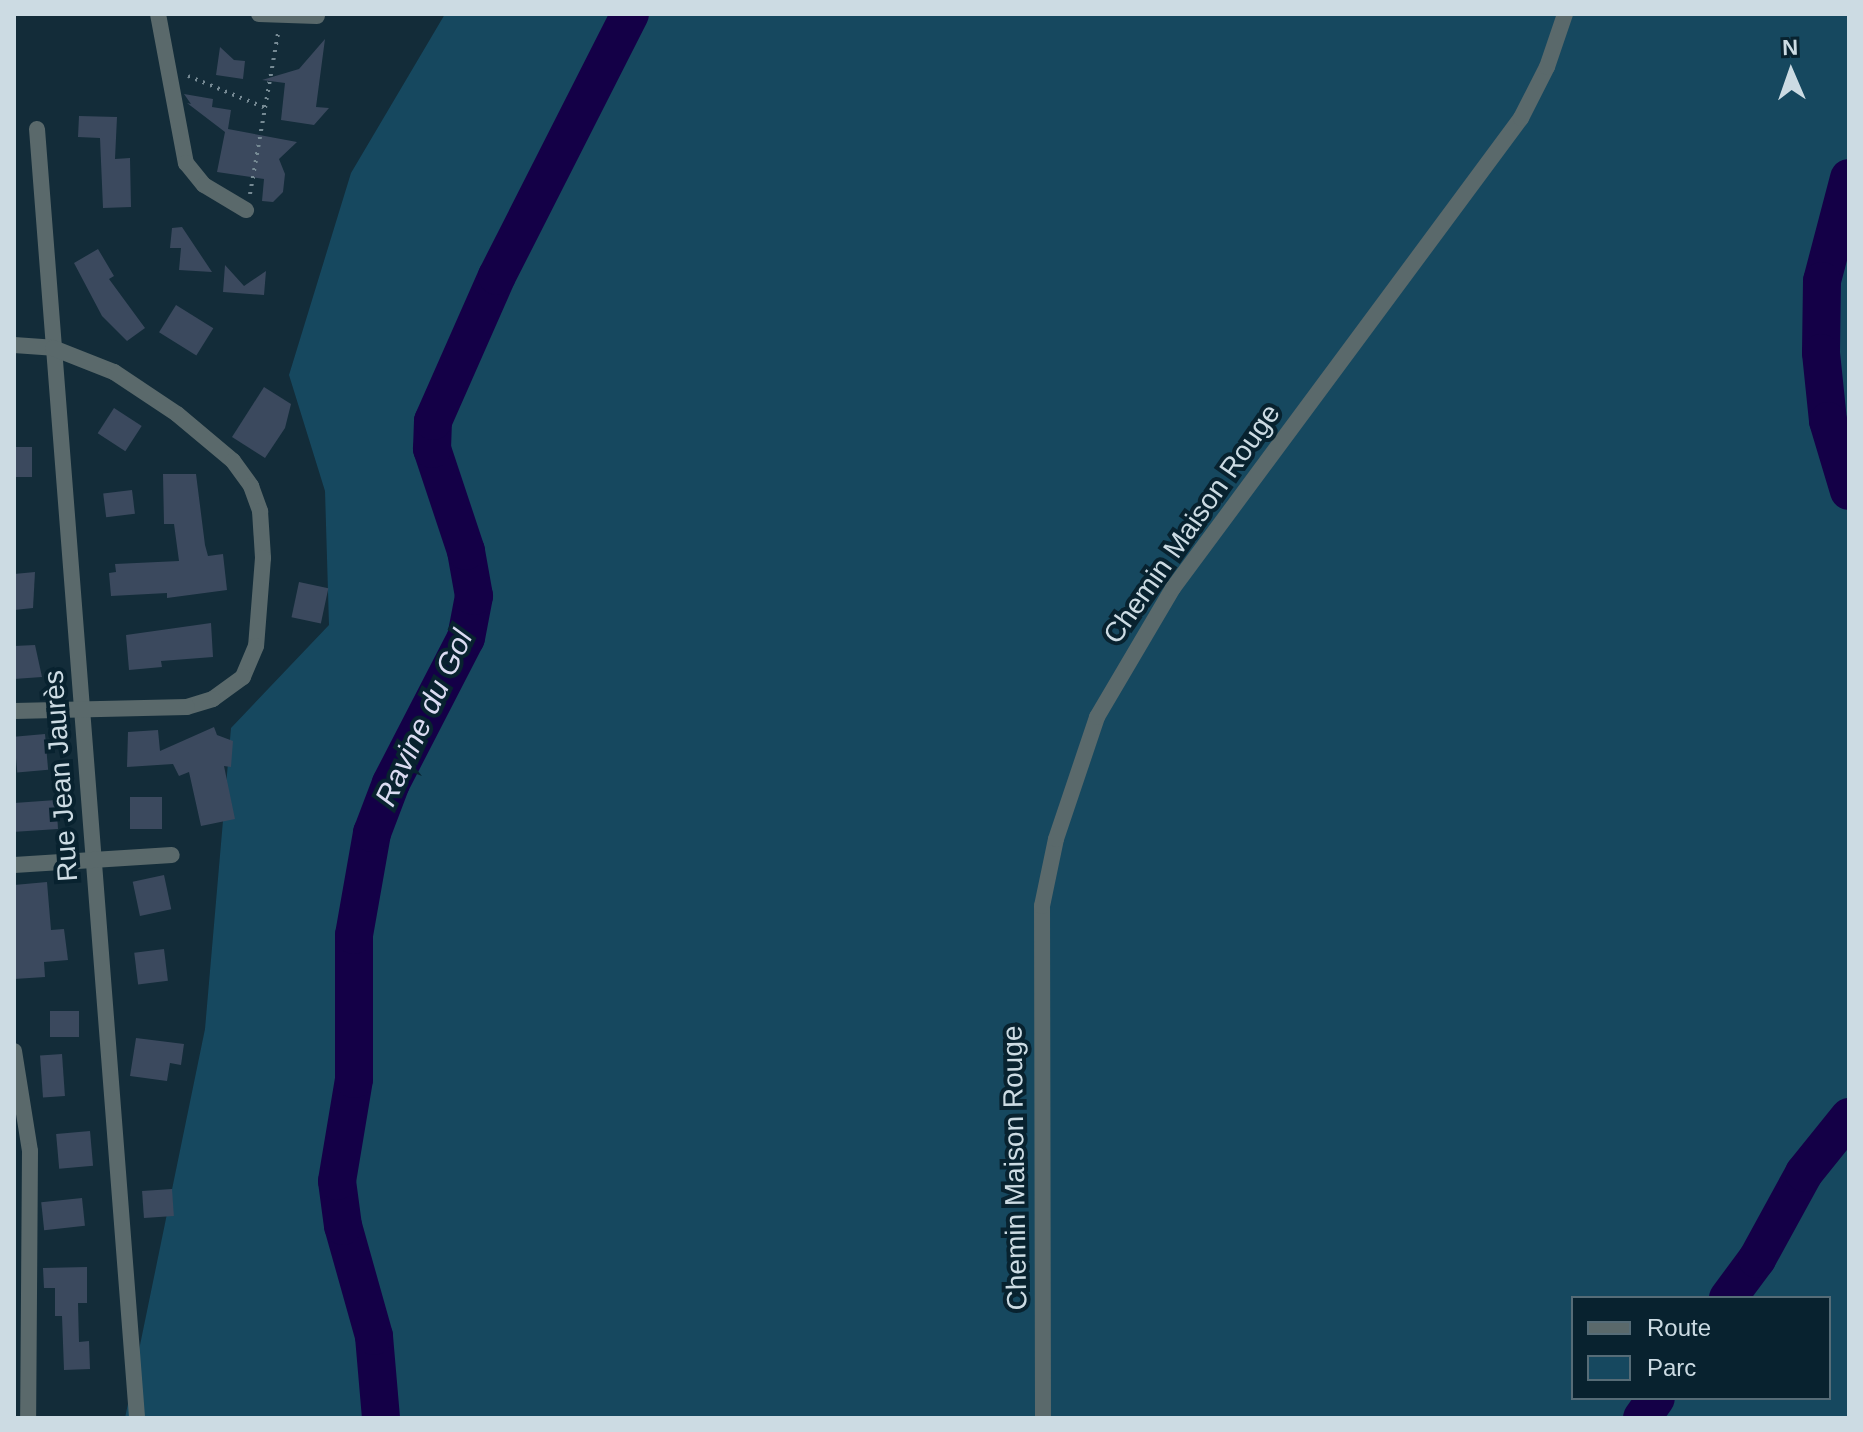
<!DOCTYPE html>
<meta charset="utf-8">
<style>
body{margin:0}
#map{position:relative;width:1863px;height:1432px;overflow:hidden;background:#132c39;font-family:Arial,sans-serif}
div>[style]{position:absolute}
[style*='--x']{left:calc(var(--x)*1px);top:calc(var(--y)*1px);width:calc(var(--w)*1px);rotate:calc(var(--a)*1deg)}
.green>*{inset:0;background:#16485f}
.river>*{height:38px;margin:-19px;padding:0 19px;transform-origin:19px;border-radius:19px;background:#140047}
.building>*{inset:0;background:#3b495e;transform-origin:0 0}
.path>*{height:4px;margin-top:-2px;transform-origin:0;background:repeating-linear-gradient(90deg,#768a94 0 2px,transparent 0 8px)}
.minor>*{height:16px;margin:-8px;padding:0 8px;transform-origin:8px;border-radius:8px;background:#5a696b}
span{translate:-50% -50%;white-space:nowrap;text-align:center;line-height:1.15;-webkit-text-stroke:8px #08222f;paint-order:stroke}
.street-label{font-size:28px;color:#ccdbe3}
.water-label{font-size:30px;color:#dadbf1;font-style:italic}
.frame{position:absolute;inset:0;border:16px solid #ccdbe3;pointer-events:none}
.legend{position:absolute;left:1571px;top:1296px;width:260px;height:104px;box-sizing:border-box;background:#08222f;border:2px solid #566c77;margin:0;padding:10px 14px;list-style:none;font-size:24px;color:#ccdbe3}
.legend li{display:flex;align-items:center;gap:16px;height:40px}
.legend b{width:40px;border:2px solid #566c77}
.north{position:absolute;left:1751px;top:32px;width:80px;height:80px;-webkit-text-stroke:6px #08222f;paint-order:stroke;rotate:358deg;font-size:22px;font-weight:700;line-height:32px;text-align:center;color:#ccdbe3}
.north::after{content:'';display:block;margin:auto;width:28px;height:36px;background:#ccdbe3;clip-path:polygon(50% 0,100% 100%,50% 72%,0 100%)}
</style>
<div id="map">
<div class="green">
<div style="clip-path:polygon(evenodd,445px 14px,1849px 14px,1849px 1418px,125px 1418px,205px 1029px,231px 728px,329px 625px,325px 491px,289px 375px,351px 173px,445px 14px,1573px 1298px,1829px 1298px,1829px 1398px,1573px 1398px,1573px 1298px)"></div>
</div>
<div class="river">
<div style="--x:1849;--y:178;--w:106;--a:104.7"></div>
<div style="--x:1822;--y:281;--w:72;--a:90.8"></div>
<div style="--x:1821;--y:353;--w:68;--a:84.1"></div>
<div style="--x:1828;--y:421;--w:73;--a:73.3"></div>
<div style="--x:1728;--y:1298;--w:49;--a:-53.4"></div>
<div style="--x:1757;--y:1259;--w:98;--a:-61.3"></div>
<div style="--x:1804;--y:1173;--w:72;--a:-51.2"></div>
<div style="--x:381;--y:1418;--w:82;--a:-94.9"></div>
<div style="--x:374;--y:1336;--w:114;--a:-105.7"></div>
<div style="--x:343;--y:1226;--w:45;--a:-97.6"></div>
<div style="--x:337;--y:1181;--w:103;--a:-80.5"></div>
<div style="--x:354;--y:1079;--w:144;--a:-90"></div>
<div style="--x:354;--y:935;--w:104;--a:-80"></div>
<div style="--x:372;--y:833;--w:53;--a:-69.2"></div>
<div style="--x:391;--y:783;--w:163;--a:-62.7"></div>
<div style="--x:466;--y:638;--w:43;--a:-79.2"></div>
<div style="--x:474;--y:596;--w:46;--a:-100.1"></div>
<div style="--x:466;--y:551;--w:108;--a:-108.4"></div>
<div style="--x:432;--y:449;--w:28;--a:-88"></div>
<div style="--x:433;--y:421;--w:158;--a:-66.2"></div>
<div style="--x:497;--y:276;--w:294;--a:-63.1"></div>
<div style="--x:1642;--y:1418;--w:24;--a:-55"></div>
</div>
<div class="building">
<div style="clip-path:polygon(325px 39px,316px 107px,329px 108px,314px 125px,281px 120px,285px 83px,262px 80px,299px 69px)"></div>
<div style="clip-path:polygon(220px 47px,234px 60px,245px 61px,243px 79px,216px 75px)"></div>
<div style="clip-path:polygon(184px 94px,213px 99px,212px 107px,231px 110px,228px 129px,297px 142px,279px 159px,285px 174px,283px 192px,273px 202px,262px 201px,264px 179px,217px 172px,225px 132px,187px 103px,191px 104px)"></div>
<div style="clip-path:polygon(79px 116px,117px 117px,115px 159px,130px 158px,131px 207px,103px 208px,100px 138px,78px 137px)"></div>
<div style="clip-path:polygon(172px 228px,182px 227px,212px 272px,179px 270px,181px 248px,170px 248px)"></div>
<div style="clip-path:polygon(98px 249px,114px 276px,109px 279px,145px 328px,127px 341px,102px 316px,74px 263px)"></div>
<div style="clip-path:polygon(225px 265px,244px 286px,266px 271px,264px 295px,223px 292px)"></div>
<div style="left:176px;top:305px;width:44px;height:32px;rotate:32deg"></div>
<div style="clip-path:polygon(264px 387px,291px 404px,285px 428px,265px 458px,232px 437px)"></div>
<div style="left:114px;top:408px;width:33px;height:30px;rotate:33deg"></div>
<div style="left:32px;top:447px;width:30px;height:18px;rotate:90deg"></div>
<div style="clip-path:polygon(163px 474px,196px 474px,205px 545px,208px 556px,223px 554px,227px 590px,167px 598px,167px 593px,111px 596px,109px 573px,116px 572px,115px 564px,179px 561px,174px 524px,164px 524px)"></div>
<div style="left:132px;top:490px;width:24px;height:29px;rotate:83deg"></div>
<div style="clip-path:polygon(35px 572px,33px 608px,14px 610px,14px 574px)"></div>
<div style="left:299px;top:582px;width:30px;height:36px;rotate:12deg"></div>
<div style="clip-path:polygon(211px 623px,213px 657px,161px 661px,162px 667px,129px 670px,126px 635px)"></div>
<div style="clip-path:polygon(35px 645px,42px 677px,14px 679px,14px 646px)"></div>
<div style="clip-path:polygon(214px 727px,217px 735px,233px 741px,231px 767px,224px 766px,235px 819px,201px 826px,189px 772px,179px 776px,173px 764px,127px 767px,128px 732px,158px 730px,160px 751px)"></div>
<div style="left:45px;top:734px;width:36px;height:31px;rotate:85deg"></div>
<div style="left:130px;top:797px;width:32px;height:32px"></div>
<div style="left:56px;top:800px;width:29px;height:42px;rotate:86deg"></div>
<div style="left:164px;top:875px;width:35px;height:32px;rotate:78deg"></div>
<div style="clip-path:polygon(47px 882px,51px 930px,64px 929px,68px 960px,44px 962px,45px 977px,14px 979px,14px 885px)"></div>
<div style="left:164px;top:949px;width:32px;height:30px;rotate:83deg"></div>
<div style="left:50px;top:1011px;width:29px;height:26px"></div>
<div style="clip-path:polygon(136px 1038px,184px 1044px,181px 1065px,170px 1063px,167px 1081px,130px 1076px)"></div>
<div style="left:62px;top:1054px;width:42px;height:22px;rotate:86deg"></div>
<div style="left:90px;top:1131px;width:35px;height:34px;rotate:85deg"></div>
<div style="left:172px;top:1189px;width:27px;height:30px;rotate:86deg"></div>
<div style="left:82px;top:1198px;width:28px;height:41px;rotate:84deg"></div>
<div style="clip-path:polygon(87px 1267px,87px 1303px,78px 1303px,79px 1342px,89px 1341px,90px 1369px,64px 1370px,62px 1316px,55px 1316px,55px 1288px,44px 1288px,43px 1268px)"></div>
</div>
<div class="path">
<div style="--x:188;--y:76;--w:87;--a:22.4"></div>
<div style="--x:250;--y:194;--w:163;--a:-80.1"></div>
</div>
<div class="minor">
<div style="--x:158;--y:14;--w:152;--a:79.4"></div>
<div style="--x:186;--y:163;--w:28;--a:51"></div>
<div style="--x:204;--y:185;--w:49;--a:30.8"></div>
<div style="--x:259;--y:14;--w:58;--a:2"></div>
<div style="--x:37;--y:129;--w:1293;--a:85.56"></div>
<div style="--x:14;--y:345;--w:39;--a:4"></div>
<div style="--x:53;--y:348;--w:66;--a:21.5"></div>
<div style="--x:114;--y:372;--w:76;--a:33.7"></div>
<div style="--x:177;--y:414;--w:73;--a:40"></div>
<div style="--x:233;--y:461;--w:31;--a:54"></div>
<div style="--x:251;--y:486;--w:27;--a:70"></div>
<div style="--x:260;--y:511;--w:47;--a:86.3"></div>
<div style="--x:263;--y:558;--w:88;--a:94.5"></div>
<div style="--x:256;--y:646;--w:34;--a:113"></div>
<div style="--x:243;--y:677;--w:37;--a:144"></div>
<div style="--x:213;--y:699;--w:27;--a:163"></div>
<div style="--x:187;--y:707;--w:173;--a:178.7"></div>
<div style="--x:14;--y:865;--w:158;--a:-3.6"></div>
<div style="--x:14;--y:1051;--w:101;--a:80.9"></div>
<div style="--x:30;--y:1151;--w:267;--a:90.4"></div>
<div style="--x:1043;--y:1418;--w:512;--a:-90.11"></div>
<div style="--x:1042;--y:906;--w:68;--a:-78.2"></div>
<div style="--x:1056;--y:839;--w:129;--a:-71.4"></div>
<div style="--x:1097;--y:717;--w:150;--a:-59.5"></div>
<div style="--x:1173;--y:588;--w:585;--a:-53.48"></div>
<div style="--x:1521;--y:118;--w:57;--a:-63"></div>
<div style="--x:1547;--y:67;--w:56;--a:-71.2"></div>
</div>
<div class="street-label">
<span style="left:1192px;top:524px;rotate:-55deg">Chemin Maison Rouge</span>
<span style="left:61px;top:776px;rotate:-94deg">Rue Jean Jaurès</span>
<span style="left:1015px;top:1168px;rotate:-91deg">Chemin Maison Rouge</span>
</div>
<div class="water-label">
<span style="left:424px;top:718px;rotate:-65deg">Ravine du Gol</span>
</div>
<div class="frame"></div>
<ul class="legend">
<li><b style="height:10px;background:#5a696b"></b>Route</li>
<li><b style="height:22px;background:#16485f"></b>Parc</li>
</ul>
<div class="north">N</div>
</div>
